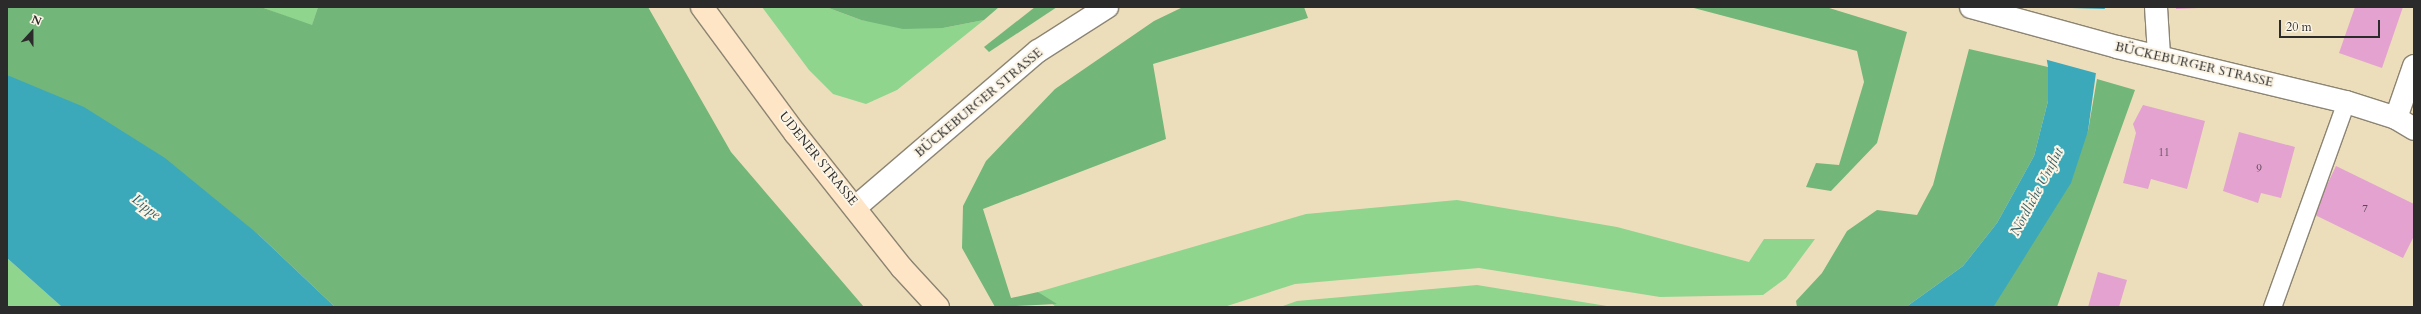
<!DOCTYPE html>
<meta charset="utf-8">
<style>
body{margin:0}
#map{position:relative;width:2421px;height:314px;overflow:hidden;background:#ecdebb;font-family:Cardo,serif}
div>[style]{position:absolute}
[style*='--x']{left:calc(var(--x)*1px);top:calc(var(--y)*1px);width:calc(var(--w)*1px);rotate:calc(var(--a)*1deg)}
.green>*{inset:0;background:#8fd58e}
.forest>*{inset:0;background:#73b679}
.water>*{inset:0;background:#3ca9bb}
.pier>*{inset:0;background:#ecdebb}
.building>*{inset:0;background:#e3a2cf}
.roads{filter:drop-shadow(1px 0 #8c8473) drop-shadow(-1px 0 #8c8473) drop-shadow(0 1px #8c8473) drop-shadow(0 -1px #8c8473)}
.lane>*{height:17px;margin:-8.5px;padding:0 8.5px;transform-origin:8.5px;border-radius:8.5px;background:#fff}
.street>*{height:22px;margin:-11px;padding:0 11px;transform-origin:11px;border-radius:11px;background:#fff}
.secondary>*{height:22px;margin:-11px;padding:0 11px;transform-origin:11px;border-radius:11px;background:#fee5c5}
span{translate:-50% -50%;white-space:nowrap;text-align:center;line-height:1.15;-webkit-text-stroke:4px #fcf5e5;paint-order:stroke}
.number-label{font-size:11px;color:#594954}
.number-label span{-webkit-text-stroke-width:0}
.street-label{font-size:13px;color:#2b2b2b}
.water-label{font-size:14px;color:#325d65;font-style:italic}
.frame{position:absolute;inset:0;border:8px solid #2b2b2b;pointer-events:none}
.north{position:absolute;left:12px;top:12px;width:40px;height:40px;-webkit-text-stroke:3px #fcf5e5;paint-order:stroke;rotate:21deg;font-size:11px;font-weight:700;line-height:16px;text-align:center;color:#2b2b2b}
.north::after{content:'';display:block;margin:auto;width:14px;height:18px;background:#2b2b2b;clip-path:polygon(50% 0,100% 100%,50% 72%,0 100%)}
.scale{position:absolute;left:2279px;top:20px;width:101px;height:18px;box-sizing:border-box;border:2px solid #2b2b2b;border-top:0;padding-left:5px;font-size:12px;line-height:14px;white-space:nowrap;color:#2b2b2b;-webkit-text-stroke:3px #fcf5e5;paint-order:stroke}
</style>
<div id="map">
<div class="green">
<div style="clip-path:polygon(261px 7px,318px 7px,312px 26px)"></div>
<div style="clip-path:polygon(762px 7px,826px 7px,861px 20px,943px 28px,984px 20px,897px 90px,866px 104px,833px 94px,809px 70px)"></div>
<div style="clip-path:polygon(1457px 200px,1617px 227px,1749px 262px,1764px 239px,1815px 239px,1786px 278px,1763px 295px,1660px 297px,1479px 268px,1295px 284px,1224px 307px,1056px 307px,1038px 292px,1306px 214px)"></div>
<div style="clip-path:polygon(7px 258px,62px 307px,7px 307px)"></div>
<div style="clip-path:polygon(1477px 285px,1613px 307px,1280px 307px,1297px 301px)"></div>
</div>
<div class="forest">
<div style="clip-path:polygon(7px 7px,261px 7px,312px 25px,318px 7px,648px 7px,731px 152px,864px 307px,335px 307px,259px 235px,7px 75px)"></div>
<div style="clip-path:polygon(826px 7px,999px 7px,984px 20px,943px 28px,903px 29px,861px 20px)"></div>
<div style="clip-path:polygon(1035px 7px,1057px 7px,989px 52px,984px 47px)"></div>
<div style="clip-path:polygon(1183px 7px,1304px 7px,1308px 18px,1153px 64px,1166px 139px,983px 209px,1011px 298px,1038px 292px,1057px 304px,995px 307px,962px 248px,963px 206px,986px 161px,1055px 89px,1154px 21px)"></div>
<div style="clip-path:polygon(1690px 7px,1826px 7px,1907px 32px,1877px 143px,1831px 191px,1806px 187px,1816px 163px,1839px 165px,1864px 82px,1857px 51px)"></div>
<div style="clip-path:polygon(1969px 49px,2048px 67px,2048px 101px,2034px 156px,1997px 223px,1963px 266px,1906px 307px,1797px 307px,1796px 301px,1822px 273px,1847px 231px,1877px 210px,1917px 215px,1933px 185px)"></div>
<div style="clip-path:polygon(2097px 79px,2135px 90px,2057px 307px,1992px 307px,2027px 250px,2088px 131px)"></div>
</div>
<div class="water">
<div style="clip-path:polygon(2038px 7px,2105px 7px,2088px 131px,2071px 183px,1994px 306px,1906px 307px,1963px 266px,1997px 223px,2034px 156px,2048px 101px,2048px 67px)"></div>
<div style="clip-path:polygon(7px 75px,84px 107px,165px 158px,259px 235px,335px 307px,62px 307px,7px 258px)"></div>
</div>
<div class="pier">
<div style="clip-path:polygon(2036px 7px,2107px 9px,2099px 74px,2044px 59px)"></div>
</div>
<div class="building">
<div style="clip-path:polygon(2176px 7px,2199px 7px,2199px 8px,2176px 9px)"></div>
<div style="clip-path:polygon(2355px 7px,2403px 7px,2382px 68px,2339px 53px)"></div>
<div style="clip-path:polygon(2143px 105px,2205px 121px,2187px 189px,2151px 179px,2148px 189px,2123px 183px,2136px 133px,2133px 124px)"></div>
<div style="clip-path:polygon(2239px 132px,2295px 147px,2281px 198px,2261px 193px,2258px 203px,2223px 191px)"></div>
<div style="clip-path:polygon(2336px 166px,2414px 204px,2414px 236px,2403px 258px,2313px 214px)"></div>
<div style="clip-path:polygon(2098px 272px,2127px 280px,2119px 307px,2088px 307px)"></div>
</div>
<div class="roads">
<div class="lane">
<div style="--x:2272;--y:307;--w:218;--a:-70.2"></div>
</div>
<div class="street">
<div style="--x:1971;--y:7;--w:151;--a:15.3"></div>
<div style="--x:2117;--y:47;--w:236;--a:13.5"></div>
<div style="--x:2346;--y:102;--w:52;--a:17.7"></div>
<div style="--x:2396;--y:118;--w:21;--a:31"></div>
<div style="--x:2156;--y:7;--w:48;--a:86.4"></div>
<div style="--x:2396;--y:118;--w:55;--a:-70.9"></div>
<div style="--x:857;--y:206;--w:238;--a:-40.6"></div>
<div style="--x:1038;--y:51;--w:82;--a:-32.5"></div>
</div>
<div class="secondary">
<div style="--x:702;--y:7;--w:157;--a:53.6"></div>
<div style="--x:795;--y:133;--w:172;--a:51.6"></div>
<div style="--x:902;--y:268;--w:53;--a:47.3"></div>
</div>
</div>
<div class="number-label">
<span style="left:2164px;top:153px">11</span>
<span style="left:2259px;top:169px">9</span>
<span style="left:2365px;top:209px">7</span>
</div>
<div class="street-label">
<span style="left:2194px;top:65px;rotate:13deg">BÜCKEBURGER STRASSE</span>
<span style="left:979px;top:103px;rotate:-40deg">BÜCKEBURGER STRASSE</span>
<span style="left:818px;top:159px;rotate:51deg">UDENER STRASSE</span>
</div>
<div class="water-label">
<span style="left:2037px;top:192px;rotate:-62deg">Nördliche Umflut</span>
<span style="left:146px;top:207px;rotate:37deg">Lippe</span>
</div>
<div class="frame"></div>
<div class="north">N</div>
<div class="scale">20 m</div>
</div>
